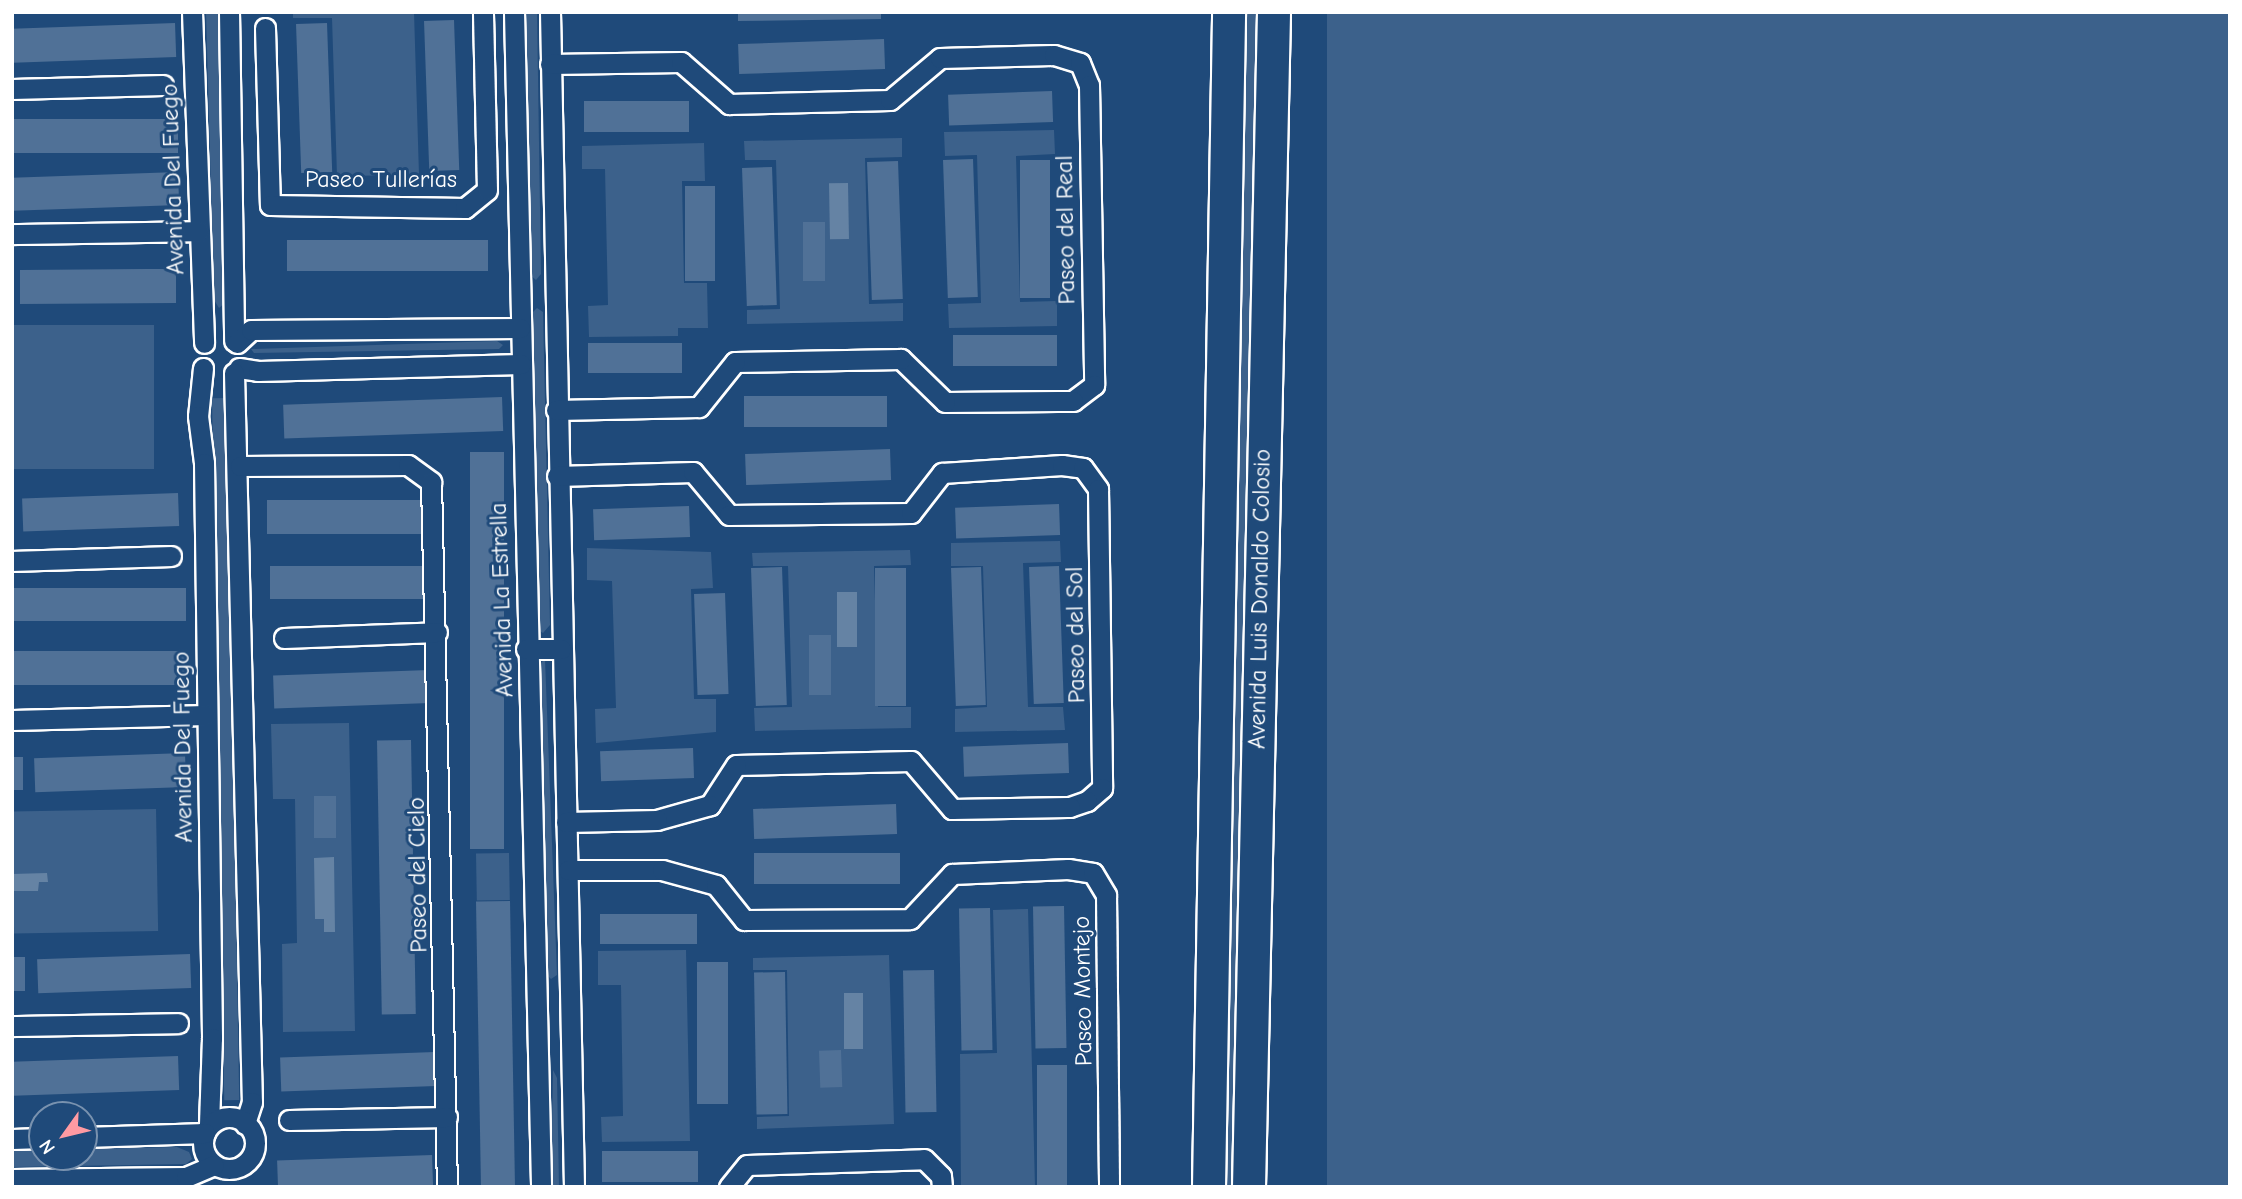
<!DOCTYPE html>
<meta charset="utf-8">
<style>
body{margin:0}
#map{position:relative;width:2242px;height:1199px;overflow:hidden;background:#1f4a7a;font-family:"Comic Neue",sans-serif}
div>[style]{position:absolute}
[style*='--x']{left:calc(var(--x)*1px);top:calc(var(--y)*1px);width:calc(var(--w)*1px);rotate:calc(var(--a)*1deg)}
.green>*{inset:0;background:#3c618b;transform-origin:0 0}
.water>*{inset:0;background:#6583a4;transform-origin:0 0}
.building>*{inset:0;background:#507197;transform-origin:0 0}
.roads{filter:drop-shadow(2px 0 #fff) drop-shadow(-2px 0 #fff) drop-shadow(0 2px #fff) drop-shadow(0 -2px #fff)}
.street>*{height:19px;margin:-9.5px;padding:0 9.5px;transform-origin:9.5px;border-radius:9.5px;background:#1f4a7a}
.street>.ring{margin:-9.5px;padding:0;box-sizing:content-box;background:none;border:19px solid #1f4a7a;border-radius:50%}
.primary>*{height:32px;margin:-16px;padding:0 16px;transform-origin:16px;border-radius:16px;background:#1f4a7a}
span{translate:-50% -50%;white-space:nowrap;text-align:center;line-height:1.15;-webkit-text-stroke:6px #1f4a7a;paint-order:stroke}
.street-label{font-size:24px;color:#fff}
.frame{position:absolute;inset:0;border:14px solid #fff;pointer-events:none}
.north{position:absolute;left:28px;top:1101px;width:70px;height:70px;box-sizing:border-box;background:#1f4a7a;border:2px solid #7992af;border-radius:50%;rotate:236deg;font-size:19px;font-weight:700;line-height:28px;text-align:center;color:#fff}
.north::after{content:'';display:block;margin:auto;width:24px;height:32px;background:#ff9aa2;clip-path:polygon(50% 0,100% 100%,50% 72%,0 100%)}
</style>
<div id="map">
<div class="green">
<div style="clip-path:polygon(206px 12px,220px 12px,225px 303px,219px 308px,214px 300px)"></div>
<div style="clip-path:polygon(293px 12px,414px 12px,419px 175px,337px 176px,332px 18px,293px 18px)"></div>
<div style="clip-path:polygon(525px 12px,537px 12px,541px 274px,536px 280px,529px 274px)"></div>
<div style="clip-path:polygon(1242px 12px,1258px 12px,1242px 772px,1239px 1187px,1224px 1187px)"></div>
<div style="left:1327px;top:12px;width:903px;height:1175px"></div>
<div style="clip-path:polygon(1054px 130px,1055px 154px,1016px 156px,1020px 302px,1057px 301px,1057px 326px,949px 328px,948px 304px,981px 303px,977px 155px,945px 156px,944px 132px)"></div>
<div style="clip-path:polygon(902px 138px,902px 157px,865px 158px,869px 304px,903px 303px,903px 321px,747px 324px,747px 310px,780px 309px,776px 160px,745px 160px,744px 141px)"></div>
<div style="clip-path:polygon(704px 143px,705px 181px,682px 181px,684px 283px,707px 283px,708px 328px,678px 328px,678px 336px,589px 337px,588px 306px,608px 305px,605px 169px,582px 169px,582px 146px)"></div>
<div style="clip-path:polygon(537px 308px,543px 312px,550px 625px,543px 633px,537px 629px,532px 313px)"></div>
<div style="left:154px;top:325px;width:144px;height:142px;rotate:90deg"></div>
<div style="clip-path:polygon(497px 341px,503px 345px,499px 349px,254px 353px,251px 349px)"></div>
<div style="left:227px;top:398px;width:702px;height:15px;rotate:89deg"></div>
<div style="clip-path:polygon(1060px 541px,1061px 562px,1023px 563px,1028px 707px,1063px 707px,1065px 730px,955px 732px,955px 709px,987px 707px,983px 566px,951px 566px,951px 543px)"></div>
<div style="clip-path:polygon(587px 548px,711px 552px,713px 588px,691px 589px,694px 699px,716px 699px,716px 732px,596px 743px,595px 709px,616px 708px,612px 581px,587px 580px)"></div>
<div style="clip-path:polygon(910px 550px,911px 565px,874px 566px,878px 707px,911px 707px,911px 728px,755px 731px,754px 708px,792px 707px,788px 566px,753px 566px,752px 553px)"></div>
<div style="clip-path:polygon(545px 659px,557px 975px,551px 979px,547px 975px,540px 664px)"></div>
<div style="clip-path:polygon(349px 723px,355px 1031px,283px 1032px,282px 944px,297px 943px,295px 799px,273px 799px,271px 724px)"></div>
<div style="left:156px;top:809px;width:122px;height:144px;rotate:89deg"></div>
<div style="left:509px;top:853px;width:47px;height:33px;rotate:89deg"></div>
<div style="clip-path:polygon(1028px 909px,1035px 1187px,961px 1187px,960px 1054px,997px 1053px,993px 910px)"></div>
<div style="clip-path:polygon(686px 950px,690px 1141px,602px 1142px,601px 1117px,623px 1116px,621px 985px,598px 985px,598px 951px)"></div>
<div style="clip-path:polygon(889px 955px,894px 1124px,757px 1129px,757px 1117px,789px 1116px,787px 970px,753px 970px,753px 958px)"></div>
<div style="clip-path:polygon(553px 1070px,557px 1078px,559px 1187px,551px 1187px)"></div>
<div style="clip-path:polygon(177px 1147px,189px 1152px,192px 1159px,186px 1164px,12px 1167px,12px 1151px,42px 1150px,42px 1157px,84px 1157px,84px 1149px)"></div>
</div>
<div class="water">
<div style="left:848px;top:183px;width:56px;height:19px;rotate:89deg"></div>
<div style="left:837px;top:592px;width:20px;height:55px"></div>
<div style="clip-path:polygon(334px 857px,335px 932px,324px 932px,324px 919px,315px 919px,314px 858px)"></div>
<div style="clip-path:polygon(47px 873px,48px 882px,39px 882px,38px 891px,12px 891px,12px 874px)"></div>
<div style="left:844px;top:993px;width:19px;height:56px"></div>
</div>
<div class="building">
<div style="clip-path:polygon(738px 12px,881px 12px,881px 19px,738px 21px)"></div>
<div style="left:454px;top:20px;width:150px;height:30px;rotate:88deg"></div>
<div style="left:175px;top:23px;width:34px;height:163px;rotate:88deg"></div>
<div style="left:327px;top:23px;width:149px;height:31px;rotate:88deg"></div>
<div style="left:884px;top:39px;width:30px;height:146px;rotate:88deg"></div>
<div style="left:1052px;top:91px;width:31px;height:104px;rotate:88deg"></div>
<div style="left:689px;top:101px;width:31px;height:105px;rotate:90deg"></div>
<div style="left:178px;top:119px;width:34px;height:166px;rotate:90deg"></div>
<div style="left:973px;top:159px;width:138px;height:30px;rotate:88deg"></div>
<div style="left:1020px;top:160px;width:30px;height:138px"></div>
<div style="left:898px;top:161px;width:138px;height:31px;rotate:88deg"></div>
<div style="left:772px;top:167px;width:138px;height:30px;rotate:88deg"></div>
<div style="left:178px;top:172px;width:33px;height:166px;rotate:88deg"></div>
<div style="left:685px;top:186px;width:30px;height:95px"></div>
<div style="left:803px;top:222px;width:22px;height:59px"></div>
<div style="left:488px;top:240px;width:31px;height:201px;rotate:90deg"></div>
<div style="clip-path:polygon(145px 269px,176px 269px,176px 303px,20px 304px,20px 270px)"></div>
<div style="left:1057px;top:335px;width:31px;height:104px;rotate:90deg"></div>
<div style="left:682px;top:343px;width:30px;height:94px;rotate:90deg"></div>
<div style="left:887px;top:396px;width:31px;height:143px;rotate:90deg"></div>
<div style="left:502px;top:397px;width:34px;height:219px;rotate:88deg"></div>
<div style="left:890px;top:449px;width:31px;height:145px;rotate:88deg"></div>
<div style="left:470px;top:452px;width:34px;height:397px"></div>
<div style="left:178px;top:493px;width:33px;height:156px;rotate:88deg"></div>
<div style="left:423px;top:500px;width:34px;height:156px;rotate:90deg"></div>
<div style="left:1059px;top:504px;width:31px;height:104px;rotate:88deg"></div>
<div style="left:689px;top:506px;width:31px;height:96px;rotate:88deg"></div>
<div style="left:426px;top:566px;width:33px;height:156px;rotate:90deg"></div>
<div style="left:1059px;top:566px;width:137px;height:30px;rotate:88deg"></div>
<div style="left:782px;top:567px;width:138px;height:31px;rotate:88deg"></div>
<div style="left:981px;top:567px;width:138px;height:30px;rotate:88deg"></div>
<div style="left:875px;top:568px;width:31px;height:138px"></div>
<div style="left:186px;top:588px;width:33px;height:174px;rotate:90deg"></div>
<div style="left:725px;top:593px;width:101px;height:31px;rotate:88deg"></div>
<div style="left:809px;top:635px;width:22px;height:60px"></div>
<div style="left:12px;top:651px;width:174px;height:34px"></div>
<div style="left:429px;top:670px;width:33px;height:156px;rotate:88deg"></div>
<div style="left:411px;top:740px;width:274px;height:34px;rotate:89deg"></div>
<div style="left:1068px;top:743px;width:30px;height:105px;rotate:88deg"></div>
<div style="left:693px;top:748px;width:30px;height:93px;rotate:88deg"></div>
<div style="left:185px;top:753px;width:34px;height:151px;rotate:88deg"></div>
<div style="left:12px;top:757px;width:11px;height:33px"></div>
<div style="left:314px;top:796px;width:22px;height:42px"></div>
<div style="left:896px;top:804px;width:30px;height:143px;rotate:88deg"></div>
<div style="left:900px;top:853px;width:31px;height:146px;rotate:90deg"></div>
<div style="left:510px;top:901px;width:286px;height:34px;rotate:89deg"></div>
<div style="left:1064px;top:906px;width:142px;height:31px;rotate:89deg"></div>
<div style="left:990px;top:908px;width:142px;height:31px;rotate:89deg"></div>
<div style="left:697px;top:914px;width:30px;height:97px;rotate:90deg"></div>
<div style="left:190px;top:954px;width:34px;height:153px;rotate:88deg"></div>
<div style="left:12px;top:957px;width:13px;height:34px"></div>
<div style="left:697px;top:962px;width:31px;height:142px"></div>
<div style="left:934px;top:970px;width:142px;height:31px;rotate:89deg"></div>
<div style="left:785px;top:972px;width:142px;height:31px;rotate:89deg"></div>
<div style="left:841px;top:1050px;width:37px;height:22px;rotate:88deg"></div>
<div style="left:435px;top:1052px;width:34px;height:155px;rotate:88deg"></div>
<div style="left:178px;top:1056px;width:34px;height:166px;rotate:88deg"></div>
<div style="left:1037px;top:1065px;width:30px;height:122px"></div>
<div style="left:698px;top:1151px;width:31px;height:96px;rotate:90deg"></div>
<div style="left:432px;top:1155px;width:32px;height:155px;rotate:88deg"></div>
</div>
<div class="roads">
<div class="street">
<div style="--x:192;--y:12;--w:331;--a:87.9"></div>
<div style="--x:229;--y:12;--w:329;--a:89.1"></div>
<div style="--x:514;--y:12;--w:1175;--a:88.68"></div>
<div style="--x:550;--y:12;--w:1175;--a:88.83"></div>
<div style="--x:265;--y:28;--w:177;--a:88.4"></div>
<div style="--x:270;--y:205;--w:195;--a:0.9"></div>
<div style="--x:465;--y:208;--w:28;--a:-39"></div>
<div style="--x:487;--y:190;--w:178;--a:-91.3"></div>
<div style="--x:550;--y:64;--w:131;--a:-0.9"></div>
<div style="--x:681;--y:62;--w:64;--a:41.2"></div>
<div style="--x:729;--y:104;--w:161;--a:-1.4"></div>
<div style="--x:890;--y:100;--w:65;--a:-40"></div>
<div style="--x:940;--y:58;--w:114;--a:-1.5"></div>
<div style="--x:1054;--y:55;--w:27;--a:17"></div>
<div style="--x:1080;--y:63;--w:24;--a:68"></div>
<div style="--x:1089;--y:85;--w:300;--a:89"></div>
<div style="--x:1094;--y:385;--w:26;--a:143"></div>
<div style="--x:1073;--y:401;--w:128;--a:179.6"></div>
<div style="--x:945;--y:402;--w:62;--a:-135.7"></div>
<div style="--x:901;--y:359;--w:166;--a:179"></div>
<div style="--x:735;--y:362;--w:58;--a:128.7"></div>
<div style="--x:699;--y:407;--w:143;--a:178.8"></div>
<div style="--x:12;--y:89;--w:151;--a:-1.5"></div>
<div style="--x:12;--y:234;--w:187;--a:-0.9"></div>
<div style="--x:237;--y:343;--w:19;--a:-43"></div>
<div style="--x:251;--y:330;--w:269;--a:-0.4"></div>
<div style="--x:203;--y:368;--w:48;--a:95.9"></div>
<div style="--x:198;--y:416;--w:47;--a:82.7"></div>
<div style="--x:204;--y:463;--w:575;--a:89.2"></div>
<div style="--x:212;--y:1038;--w:88;--a:92"></div>
<div style="--x:239;--y:368;--w:19;--a:9"></div>
<div style="--x:258;--y:371;--w:263;--a:-1.5"></div>
<div style="--x:234;--y:373;--w:729;--a:88.59"></div>
<div style="--x:252;--y:1102;--w:23;--a:108"></div>
<div style="--x:240;--y:466;--w:168;--a:-0.3"></div>
<div style="--x:408;--y:465;--w:29;--a:36"></div>
<div style="--x:431;--y:482;--w:705;--a:88.7"></div>
<div style="--x:557;--y:476;--w:136;--a:-1.7"></div>
<div style="--x:693;--y:472;--w:56;--a:50.1"></div>
<div style="--x:729;--y:515;--w:182;--a:-0.6"></div>
<div style="--x:911;--y:513;--w:51;--a:-52.2"></div>
<div style="--x:942;--y:473;--w:120;--a:-3.8"></div>
<div style="--x:1062;--y:465;--w:21;--a:8"></div>
<div style="--x:1083;--y:468;--w:26;--a:54"></div>
<div style="--x:1098;--y:489;--w:299;--a:89.2"></div>
<div style="--x:1102;--y:788;--w:20;--a:139"></div>
<div style="--x:1087;--y:801;--w:18;--a:161"></div>
<div style="--x:1070;--y:807;--w:118;--a:179"></div>
<div style="--x:952;--y:809;--w:63;--a:-130.5"></div>
<div style="--x:911;--y:761;--w:175;--a:178.7"></div>
<div style="--x:736;--y:765;--w:48;--a:123"></div>
<div style="--x:710;--y:805;--w:55;--a:164.2"></div>
<div style="--x:657;--y:820;--w:91;--a:178.7"></div>
<div style="--x:12;--y:561;--w:159;--a:-1.8"></div>
<div style="--x:284;--y:638;--w:153;--a:-2.2"></div>
<div style="--x:526;--y:649;--w:35;--a:0"></div>
<div style="--x:12;--y:720;--w:194;--a:-1.5"></div>
<div style="--x:568;--y:870;--w:94;--a:0"></div>
<div style="--x:662;--y:870;--w:56;--a:15.5"></div>
<div style="--x:716;--y:885;--w:45;--a:51.3"></div>
<div style="--x:744;--y:920;--w:166;--a:-0.3"></div>
<div style="--x:910;--y:919;--w:62;--a:-47"></div>
<div style="--x:952;--y:874;--w:116;--a:-2.5"></div>
<div style="--x:1068;--y:869;--w:25;--a:9"></div>
<div style="--x:1093;--y:873;--w:26;--a:59"></div>
<div style="--x:1106;--y:895;--w:292;--a:89.4"></div>
<div style="--x:12;--y:1026;--w:166;--a:-1"></div>
<div class="ring" style="left:203px;top:1117px;width:33px;height:33px"></div>
<div style="--x:289;--y:1120;--w:158;--a:-1.1"></div>
<div style="--x:84;--y:1137;--w:121;--a:-1.9"></div>
<div style="--x:12;--y:1139;--w:30;--a:-2"></div>
<div style="--x:12;--y:1179;--w:174;--a:-0.7"></div>
<div style="--x:186;--y:1177;--w:30;--a:-23"></div>
<div style="--x:729;--y:1187;--w:28;--a:-51"></div>
<div style="--x:747;--y:1165;--w:177;--a:-1.9"></div>
<div style="--x:924;--y:1159;--w:24;--a:45"></div>
<div style="--x:941;--y:1176;--w:11;--a:85"></div>
</div>
<div class="primary">
<div style="--x:1209;--y:1187;--w:1175;--a:-89.02"></div>
<div style="--x:1249;--y:1187;--w:1175;--a:-88.78"></div>
</div>
</div>
<div class="street-label">
<span style="left:173px;top:179px;rotate:-92deg">Avenida Del Fuego</span>
<span style="left:381px;top:180px">Paseo Tullerías</span>
<span style="left:1066px;top:230px;rotate:-91deg">Paseo del Real</span>
<span style="left:1260px;top:599px;rotate:-89deg">Avenida Luis Donaldo Colosio</span>
<span style="left:502px;top:600px;rotate:-92deg">Avenida La Estrella</span>
<span style="left:1076px;top:635px;rotate:-91deg">Paseo del Sol</span>
<span style="left:183px;top:747px;rotate:-91deg">Avenida Del Fuego</span>
<span style="left:418px;top:875px;rotate:-91deg">Paseo del Cielo</span>
<span style="left:1083px;top:991px;rotate:-91deg">Paseo Montejo</span>
</div>
<div class="frame"></div>
<div class="north">N</div>
</div>
